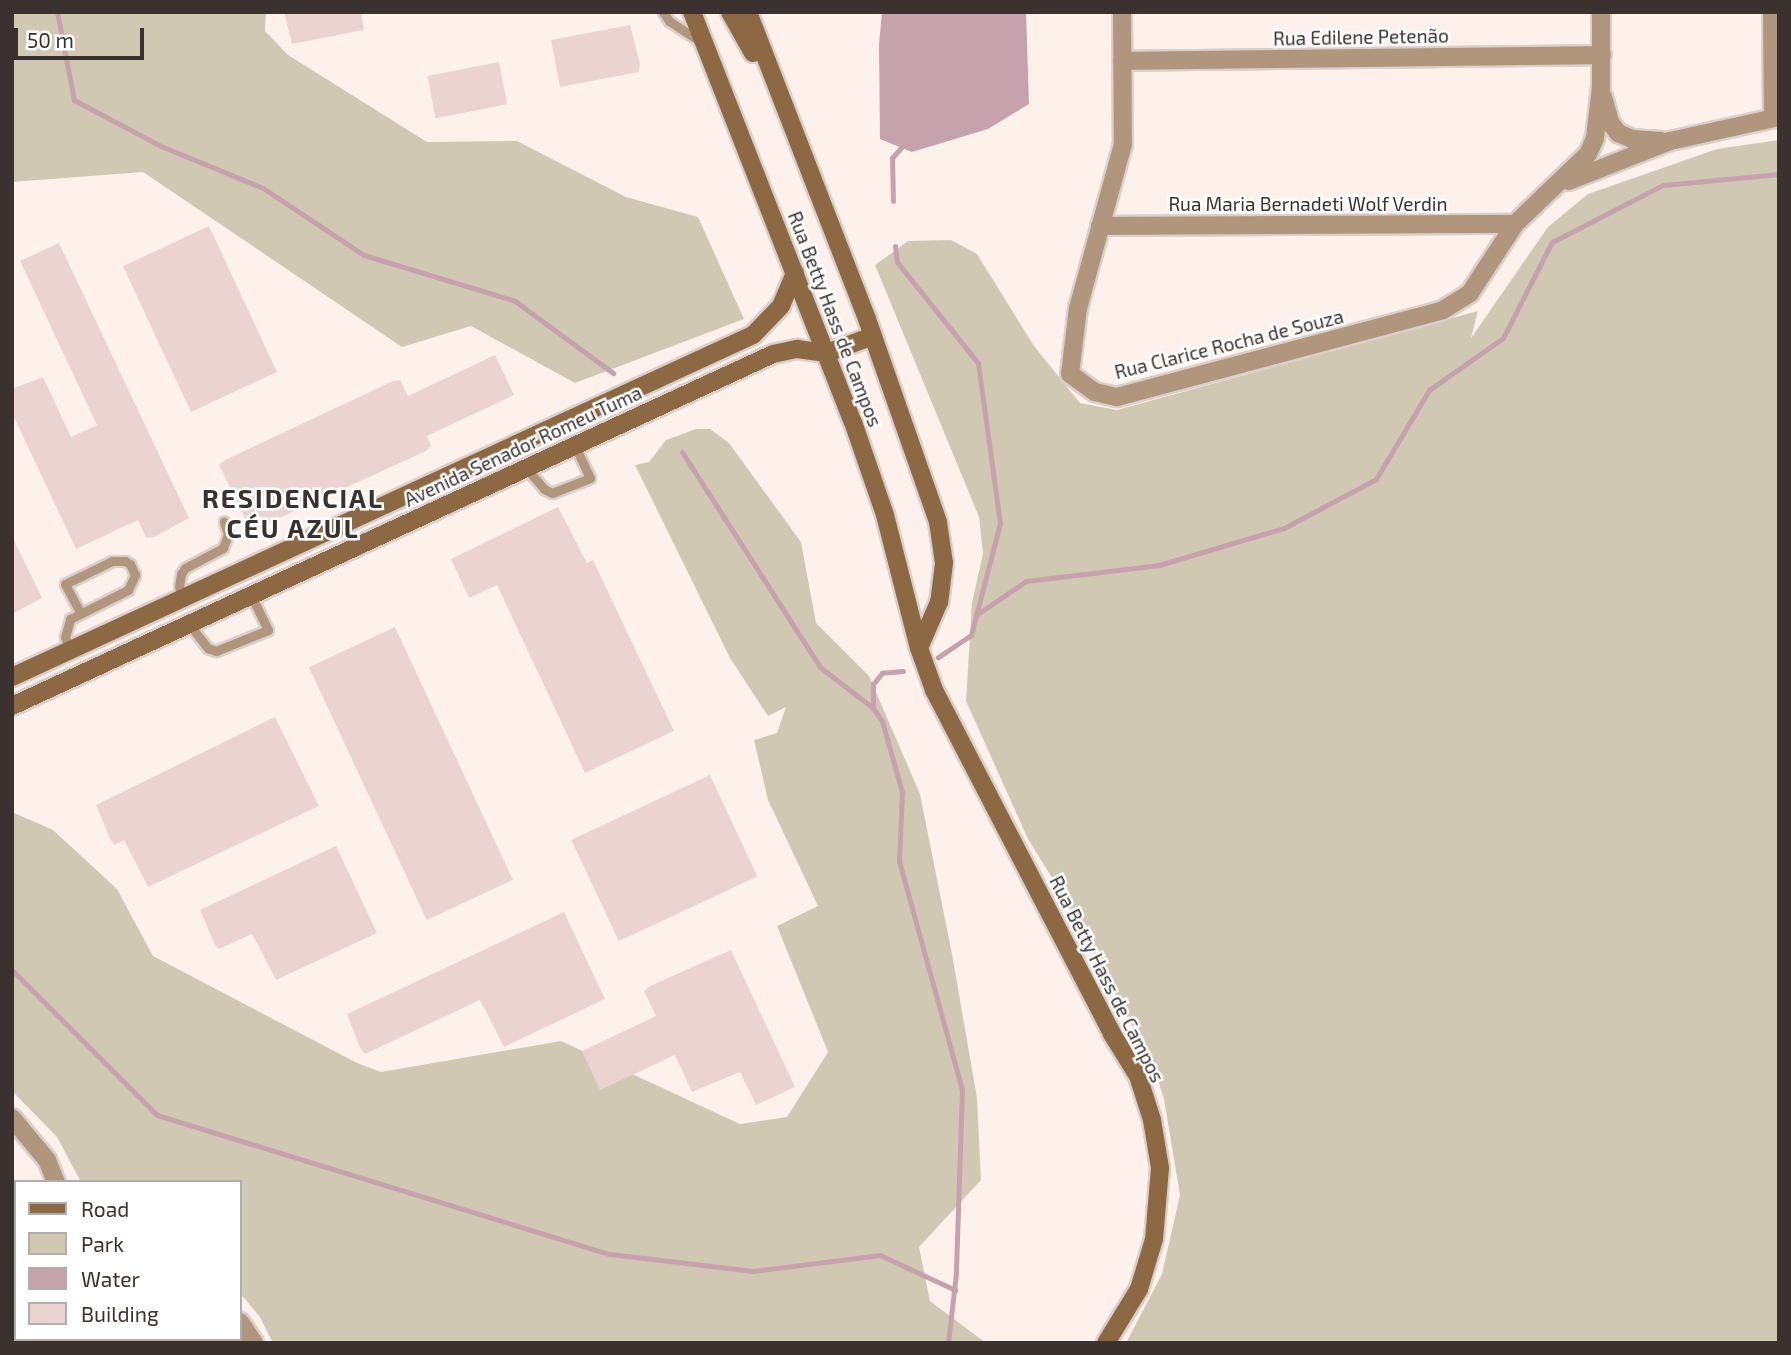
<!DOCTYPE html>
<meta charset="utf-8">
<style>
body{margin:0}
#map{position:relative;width:1791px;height:1355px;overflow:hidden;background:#fef1ec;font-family:"Exo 2",sans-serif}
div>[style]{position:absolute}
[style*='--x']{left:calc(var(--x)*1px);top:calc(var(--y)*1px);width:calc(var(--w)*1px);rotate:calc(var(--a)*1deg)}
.green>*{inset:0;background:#d0c8b3}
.water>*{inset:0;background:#c6a2ad}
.stream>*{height:5px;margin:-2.5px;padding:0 2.5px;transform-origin:2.5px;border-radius:2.5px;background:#c6a2ad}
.building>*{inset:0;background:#ebd3d2;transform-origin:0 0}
.roads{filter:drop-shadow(2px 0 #dbcfca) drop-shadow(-2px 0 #dbcfca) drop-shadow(0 2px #dbcfca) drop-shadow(0 -2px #dbcfca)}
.lane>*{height:9px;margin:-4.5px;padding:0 4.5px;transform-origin:4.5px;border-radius:4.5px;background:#af967c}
.street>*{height:18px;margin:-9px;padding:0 9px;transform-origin:9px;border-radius:9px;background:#af967c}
.secondary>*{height:18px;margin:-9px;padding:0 9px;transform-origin:9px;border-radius:9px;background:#8c6942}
span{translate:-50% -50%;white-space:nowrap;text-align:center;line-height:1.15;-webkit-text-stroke:5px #fff;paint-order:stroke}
.street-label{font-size:19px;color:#3b322f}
.district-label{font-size:26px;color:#3b322f;font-weight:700;letter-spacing:2px}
.frame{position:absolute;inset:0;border:14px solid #3b322f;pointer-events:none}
.legend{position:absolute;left:14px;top:1180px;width:228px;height:161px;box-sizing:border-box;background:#fff;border:2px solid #b1adac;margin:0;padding:9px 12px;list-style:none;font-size:21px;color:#3b322f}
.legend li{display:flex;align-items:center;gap:14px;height:35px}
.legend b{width:35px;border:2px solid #b1adac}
.scale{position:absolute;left:14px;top:28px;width:130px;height:32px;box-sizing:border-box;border:4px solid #3b322f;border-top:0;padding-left:9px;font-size:21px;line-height:24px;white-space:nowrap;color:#3b322f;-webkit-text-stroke:5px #fff;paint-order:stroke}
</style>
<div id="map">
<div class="green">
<div style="clip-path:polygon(12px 12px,266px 12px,265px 31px,288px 55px,427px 142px,517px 141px,626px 197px,698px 217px,744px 319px,575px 383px,471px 326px,402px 347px,143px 172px,12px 182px)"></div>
<div style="clip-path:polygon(1779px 140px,1779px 1343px,1126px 1343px,1162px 1274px,1180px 1195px,1164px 1099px,1153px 1065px,1062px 894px,1028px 839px,966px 701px,972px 603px,983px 553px,979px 517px,875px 265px,908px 241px,951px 240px,977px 254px,1034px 346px,1080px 403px,1117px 410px,1478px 311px,1471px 338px,1548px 227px,1588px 194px,1717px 149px)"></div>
<div style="clip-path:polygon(696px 429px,710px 429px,729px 443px,801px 542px,816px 623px,869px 676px,920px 794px,952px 954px,977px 1098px,981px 1180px,919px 1247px,930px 1301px,986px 1343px,273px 1343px,260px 1317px,240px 1293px,240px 1182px,81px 1182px,57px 1137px,12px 1091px,12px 812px,53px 830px,117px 889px,153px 956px,357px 1063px,381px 1072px,561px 1041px,740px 1124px,787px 1117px,828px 1052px,777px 926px,818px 906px,768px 800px,754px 740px,777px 733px,786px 707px,768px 716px,730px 658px,635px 465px,649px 462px,666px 440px)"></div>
</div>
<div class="water">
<div style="clip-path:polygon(882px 12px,1026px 12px,1029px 104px,988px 129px,912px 152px,880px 139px,879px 44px)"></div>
</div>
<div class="stream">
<div style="--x:57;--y:12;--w:90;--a:79.1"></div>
<div style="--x:74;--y:100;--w:98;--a:27.9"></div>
<div style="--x:161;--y:146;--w:110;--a:22.4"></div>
<div style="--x:263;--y:188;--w:121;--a:33.6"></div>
<div style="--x:364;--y:255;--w:158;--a:16.9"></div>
<div style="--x:515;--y:301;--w:122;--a:36.3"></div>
<div style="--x:893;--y:201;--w:43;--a:-91.3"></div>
<div style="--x:892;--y:158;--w:18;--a:-49"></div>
<div style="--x:895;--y:246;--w:16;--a:83"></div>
<div style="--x:897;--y:262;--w:129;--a:51.3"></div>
<div style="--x:978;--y:363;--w:162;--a:82.2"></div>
<div style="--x:1000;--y:523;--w:116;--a:104.5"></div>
<div style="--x:971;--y:635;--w:40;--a:146"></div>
<div style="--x:682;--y:452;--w:255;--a:57.3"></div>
<div style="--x:820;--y:667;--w:67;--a:37.7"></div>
<div style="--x:976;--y:615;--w:60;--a:-34.2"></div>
<div style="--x:1026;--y:581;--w:134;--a:-6.9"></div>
<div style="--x:1159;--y:565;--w:130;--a:-16.5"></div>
<div style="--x:1284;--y:528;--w:104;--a:-28"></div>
<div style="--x:1376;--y:479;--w:104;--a:-59.2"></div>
<div style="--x:1429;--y:390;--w:90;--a:-35.1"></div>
<div style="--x:1503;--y:338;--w:108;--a:-63"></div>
<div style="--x:1552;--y:242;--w:125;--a:-27.2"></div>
<div style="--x:1663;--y:185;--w:117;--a:-5.4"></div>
<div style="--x:903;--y:671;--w:21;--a:175"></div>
<div style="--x:882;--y:673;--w:14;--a:129"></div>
<div style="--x:873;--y:684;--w:24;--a:90"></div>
<div style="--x:873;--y:708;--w:16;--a:55"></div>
<div style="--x:882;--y:721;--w:74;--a:74.3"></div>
<div style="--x:902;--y:792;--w:69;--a:92.5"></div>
<div style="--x:899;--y:861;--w:237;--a:74.6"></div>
<div style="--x:962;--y:1089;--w:184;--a:91.9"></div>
<div style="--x:956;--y:1273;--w:70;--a:96.5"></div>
<div style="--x:12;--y:970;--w:205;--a:45"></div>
<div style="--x:157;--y:1115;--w:474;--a:17.1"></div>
<div style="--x:610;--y:1254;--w:144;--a:6.8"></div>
<div style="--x:753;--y:1271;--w:128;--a:-7.2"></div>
<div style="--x:880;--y:1255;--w:83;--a:25"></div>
</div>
<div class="building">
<div style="clip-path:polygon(284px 12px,361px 12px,364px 30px,292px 44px)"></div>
<div style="clip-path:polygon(630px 25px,640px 64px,639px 72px,560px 87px,551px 40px)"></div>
<div style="left:499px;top:62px;width:43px;height:73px;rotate:79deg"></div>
<div style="left:209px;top:226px;width:161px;height:95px;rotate:65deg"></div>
<div style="clip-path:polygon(59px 243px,189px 518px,154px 537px,146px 538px,138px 520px,76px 549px,12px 413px,12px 389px,43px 377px,71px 437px,97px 425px,20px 261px)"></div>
<div style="clip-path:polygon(495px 355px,514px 395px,427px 436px,431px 446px,426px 451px,251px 531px,219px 465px,225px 460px,393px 381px,400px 380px,408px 396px)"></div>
<div style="clip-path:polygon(558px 507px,587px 563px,593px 560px,674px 731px,585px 773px,497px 585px,469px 598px,451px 559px)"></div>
<div style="clip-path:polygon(12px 536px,42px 598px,12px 614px)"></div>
<div style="left:395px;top:627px;width:279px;height:95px;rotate:65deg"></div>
<div style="clip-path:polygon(275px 717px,319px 806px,148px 887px,124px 840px,115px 845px,110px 839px,96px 805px)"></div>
<div style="left:710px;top:775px;width:112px;height:153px;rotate:65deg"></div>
<div style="clip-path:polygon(336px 846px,377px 933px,276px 980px,252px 934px,219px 949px,214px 943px,200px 910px)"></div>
<div style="clip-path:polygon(564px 912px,605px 999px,504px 1047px,480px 1000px,365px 1054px,360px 1048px,347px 1014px)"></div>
<div style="clip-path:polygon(731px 950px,795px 1087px,756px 1105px,740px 1072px,692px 1092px,675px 1055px,600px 1090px,582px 1051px,656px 1016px,644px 991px,650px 986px)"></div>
</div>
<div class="roads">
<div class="lane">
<div style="--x:663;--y:12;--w:11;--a:56"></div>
<div style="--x:669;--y:21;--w:40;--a:32.9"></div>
<div style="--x:526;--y:468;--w:28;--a:49"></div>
<div style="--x:544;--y:489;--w:9;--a:27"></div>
<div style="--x:552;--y:493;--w:41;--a:-21.5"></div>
<div style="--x:590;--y:478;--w:35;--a:-115"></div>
<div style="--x:184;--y:599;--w:13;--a:-113"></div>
<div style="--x:179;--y:587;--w:13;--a:-81"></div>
<div style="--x:181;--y:574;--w:7;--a:-56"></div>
<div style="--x:185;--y:568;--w:43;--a:-27.8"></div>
<div style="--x:223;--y:548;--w:15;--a:-70"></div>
<div style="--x:228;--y:534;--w:13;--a:-108"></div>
<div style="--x:189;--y:624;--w:31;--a:52"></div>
<div style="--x:208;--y:648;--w:9;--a:21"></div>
<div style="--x:216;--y:651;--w:56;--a:-22"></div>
<div style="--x:268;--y:630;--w:39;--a:-116"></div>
<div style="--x:70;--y:650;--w:14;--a:-111"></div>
<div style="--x:65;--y:637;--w:19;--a:-74"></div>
<div style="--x:70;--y:619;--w:65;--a:-26.6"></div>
<div style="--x:128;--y:590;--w:17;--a:-65"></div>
<div style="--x:135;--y:575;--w:12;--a:-114"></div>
<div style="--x:130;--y:564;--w:6;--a:-149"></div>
<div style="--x:125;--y:561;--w:13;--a:180"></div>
<div style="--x:112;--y:561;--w:52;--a:153.9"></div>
<div style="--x:65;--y:584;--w:32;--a:62"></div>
</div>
<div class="street">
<div style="--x:1122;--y:12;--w:132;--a:89.6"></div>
<div style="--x:1123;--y:144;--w:170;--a:105.3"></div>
<div style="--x:1078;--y:308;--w:66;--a:96.9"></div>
<div style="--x:1070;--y:374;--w:31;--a:36"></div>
<div style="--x:1095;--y:392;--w:23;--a:13"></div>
<div style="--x:1117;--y:397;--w:337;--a:-14.9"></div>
<div style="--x:1443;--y:310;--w:32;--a:-32"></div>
<div style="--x:1470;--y:293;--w:82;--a:-56.9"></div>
<div style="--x:1515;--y:224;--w:101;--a:-43.8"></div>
<div style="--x:1588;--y:154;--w:17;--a:-66"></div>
<div style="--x:1595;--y:138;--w:51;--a:-83.3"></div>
<div style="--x:1601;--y:87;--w:75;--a:-90"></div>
<div style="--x:1772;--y:12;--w:106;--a:89.5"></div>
<div style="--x:1122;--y:61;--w:480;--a:-0.7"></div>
<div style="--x:1603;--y:97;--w:26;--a:74"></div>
<div style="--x:1610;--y:122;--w:14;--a:54"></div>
<div style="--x:1618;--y:133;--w:15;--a:23"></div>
<div style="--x:1632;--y:139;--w:29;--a:4"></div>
<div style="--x:1569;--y:181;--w:109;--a:-21.6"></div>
<div style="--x:1670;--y:141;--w:112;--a:-12.4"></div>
<div style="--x:1100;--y:226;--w:415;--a:-0.3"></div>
<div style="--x:12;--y:1118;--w:55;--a:50.2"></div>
<div style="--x:47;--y:1160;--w:24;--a:68"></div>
<div style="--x:12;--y:1254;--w:4;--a:-14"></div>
<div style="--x:240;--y:1322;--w:25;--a:56"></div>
</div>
<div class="secondary">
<div style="--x:692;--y:12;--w:440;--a:68.6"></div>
<div style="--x:853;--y:422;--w:98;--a:71"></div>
<div style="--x:885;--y:515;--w:137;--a:75.7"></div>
<div style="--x:919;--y:648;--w:45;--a:70.3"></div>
<div style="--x:934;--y:690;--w:387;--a:62.6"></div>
<div style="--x:1112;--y:1034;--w:49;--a:58.2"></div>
<div style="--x:1138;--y:1076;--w:46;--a:72.3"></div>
<div style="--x:1152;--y:1120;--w:49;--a:80.5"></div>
<div style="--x:1160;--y:1168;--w:71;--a:94.8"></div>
<div style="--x:1154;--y:1239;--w:52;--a:106.7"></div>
<div style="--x:1139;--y:1289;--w:63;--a:121.4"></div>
<div style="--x:730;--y:12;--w:47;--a:60.7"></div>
<div style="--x:748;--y:12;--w:329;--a:68.8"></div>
<div style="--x:867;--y:319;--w:215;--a:70.7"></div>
<div style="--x:938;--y:522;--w:41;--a:81.7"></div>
<div style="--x:944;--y:563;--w:39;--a:97"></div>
<div style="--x:939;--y:602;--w:50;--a:113.5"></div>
<div style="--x:12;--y:677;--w:816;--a:-24.78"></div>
<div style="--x:753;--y:335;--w:40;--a:-46"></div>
<div style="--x:781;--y:306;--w:36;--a:-67"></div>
<div style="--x:12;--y:706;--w:838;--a:-24.82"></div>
<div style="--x:773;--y:354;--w:25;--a:-12"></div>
<div style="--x:797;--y:349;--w:30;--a:8"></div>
<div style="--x:827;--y:353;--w:49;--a:-20.3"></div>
</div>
</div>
<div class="street-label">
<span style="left:1361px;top:37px;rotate:-1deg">Rua Edilene Petenão</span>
<span style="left:1308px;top:204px">Rua Maria Bernadeti Wolf Verdin</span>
<span style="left:835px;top:319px;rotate:69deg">Rua Betty Hass de Campos</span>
<span style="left:1229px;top:344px;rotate:-14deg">Rua Clarice Rocha de Souza</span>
<span style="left:523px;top:446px;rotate:-25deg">Avenida Senador Romeu Tuma</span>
<span style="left:1107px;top:979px;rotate:63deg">Rua Betty Hass de Campos</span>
</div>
<div class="district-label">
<span style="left:293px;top:513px">RESIDENCIAL<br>CÉU AZUL</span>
</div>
<div class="frame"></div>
<ul class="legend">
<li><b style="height:9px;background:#8c6942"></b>Road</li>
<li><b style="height:19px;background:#d0c8b3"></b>Park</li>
<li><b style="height:19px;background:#c6a2ad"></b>Water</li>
<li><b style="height:19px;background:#ebd3d2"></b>Building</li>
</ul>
<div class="scale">50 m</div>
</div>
